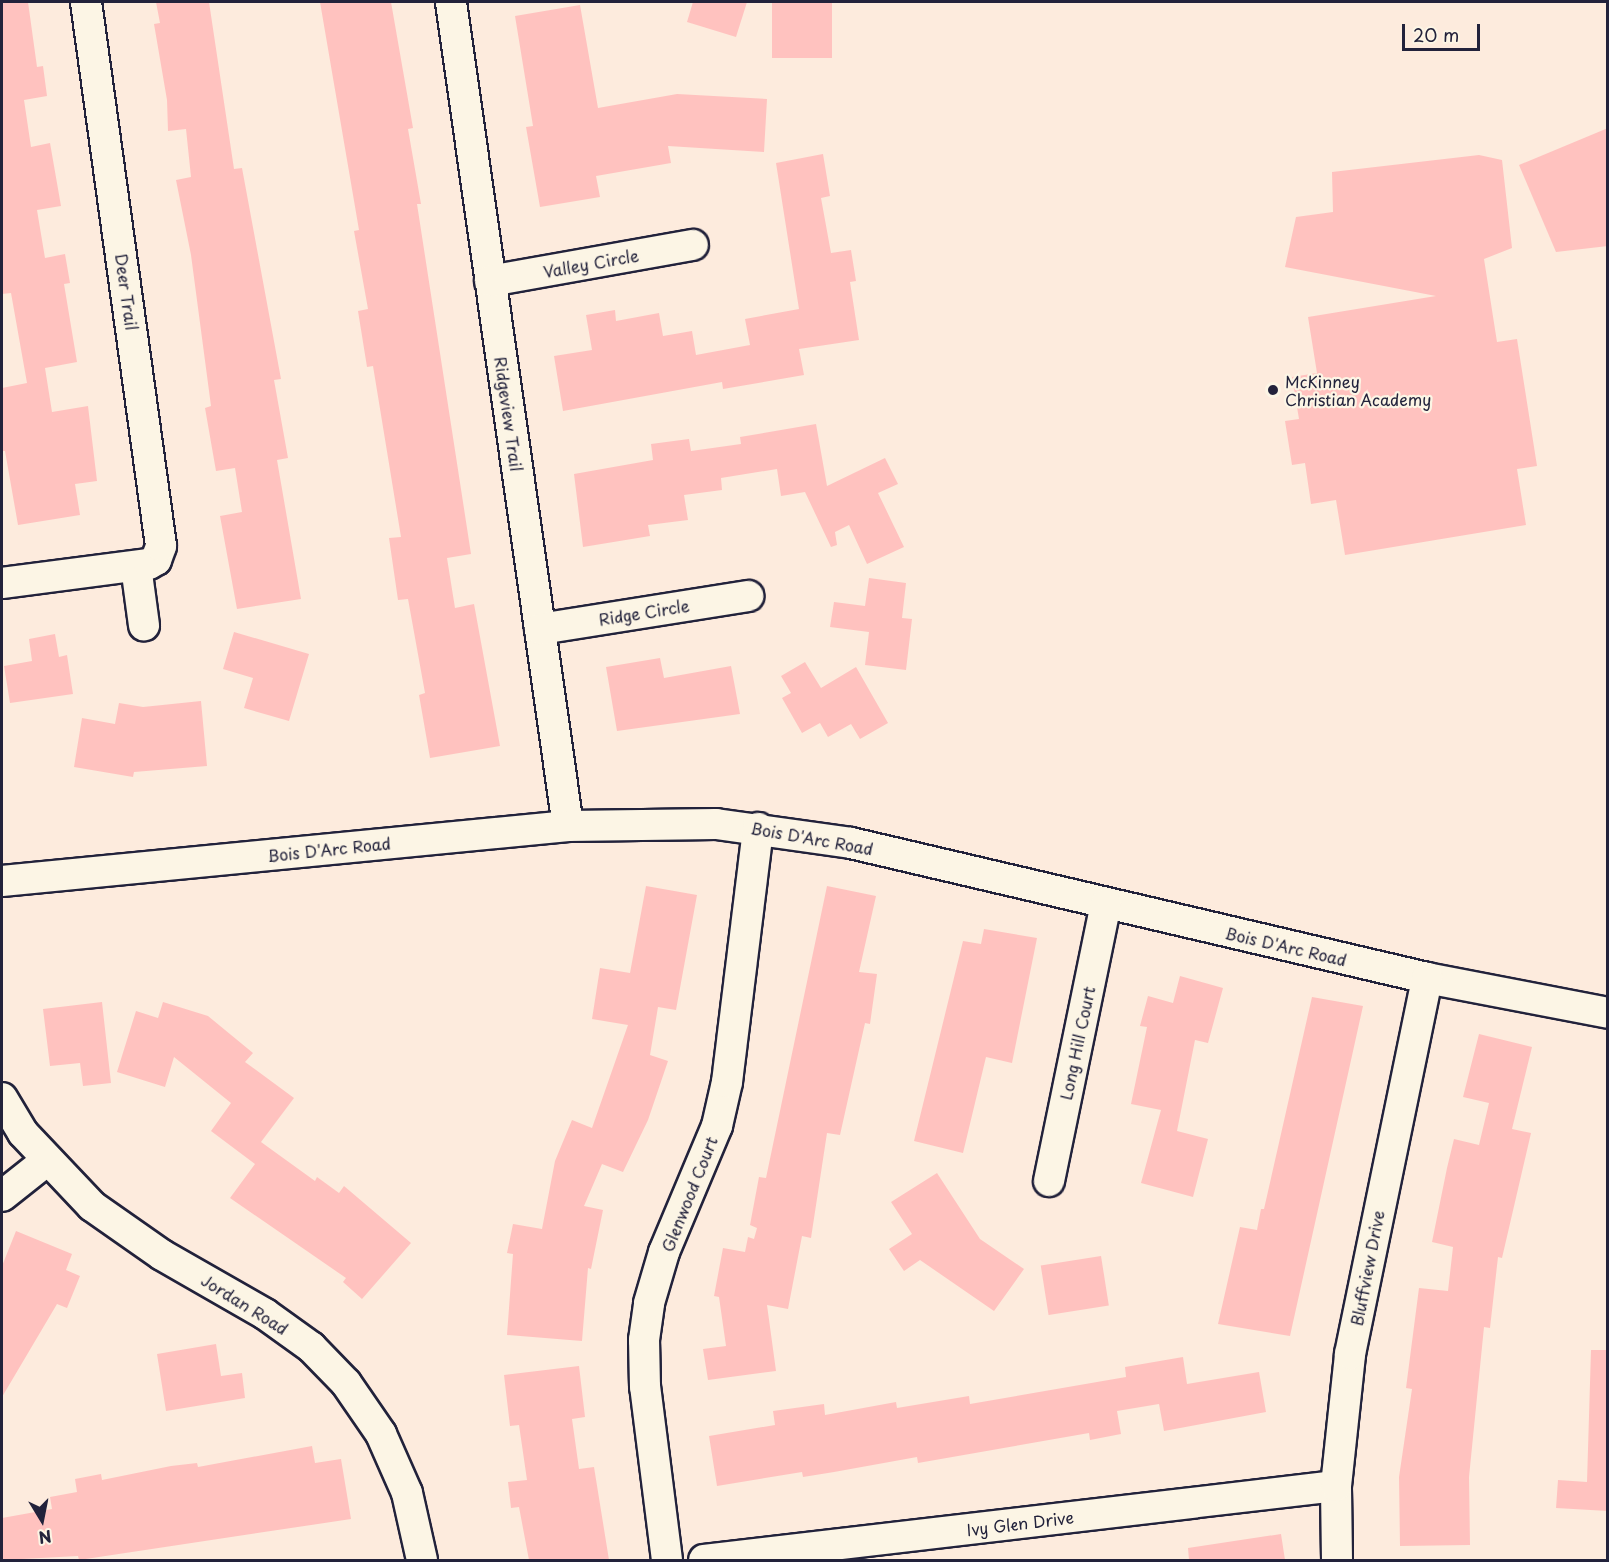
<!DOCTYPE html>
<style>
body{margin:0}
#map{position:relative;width:1609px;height:1562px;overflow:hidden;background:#fdebdd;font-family:"Playpen Sans",sans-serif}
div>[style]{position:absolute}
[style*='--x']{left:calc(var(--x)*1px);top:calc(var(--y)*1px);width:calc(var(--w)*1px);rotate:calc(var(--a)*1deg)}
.building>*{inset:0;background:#ffc2bf;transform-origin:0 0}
.roads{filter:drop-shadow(2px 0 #22223b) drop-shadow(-2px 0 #22223b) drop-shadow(0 2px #22223b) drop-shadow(0 -2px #22223b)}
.minor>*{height:30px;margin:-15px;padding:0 15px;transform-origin:15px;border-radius:15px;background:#fcf5e5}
.dots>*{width:16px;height:16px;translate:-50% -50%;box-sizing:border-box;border:3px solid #fcf5e5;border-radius:50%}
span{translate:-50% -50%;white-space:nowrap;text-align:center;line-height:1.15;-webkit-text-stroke:4.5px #fcf5e5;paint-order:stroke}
.street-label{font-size:16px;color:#22223b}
.poi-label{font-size:16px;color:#22223b}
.left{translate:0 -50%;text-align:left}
.frame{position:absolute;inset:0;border:3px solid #22223b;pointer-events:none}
.north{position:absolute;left:12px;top:1490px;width:60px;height:60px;-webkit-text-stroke:4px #fcf5e5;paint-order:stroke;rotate:170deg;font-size:16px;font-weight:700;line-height:24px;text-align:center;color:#22223b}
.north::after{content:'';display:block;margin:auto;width:21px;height:27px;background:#22223b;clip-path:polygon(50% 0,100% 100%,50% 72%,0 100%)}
.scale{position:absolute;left:1402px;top:24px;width:78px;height:27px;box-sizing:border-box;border:3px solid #22223b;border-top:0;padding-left:8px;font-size:18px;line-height:21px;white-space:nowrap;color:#22223b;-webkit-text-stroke:4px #fcf5e5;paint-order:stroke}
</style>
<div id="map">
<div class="building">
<div style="clip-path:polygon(2px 2px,28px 2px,37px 67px,43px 66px,47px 96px,24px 100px,31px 147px,50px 143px,61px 206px,37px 210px,45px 258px,65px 254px,70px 283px,64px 284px,77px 362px,45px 368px,52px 412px,88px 406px,97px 481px,75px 484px,80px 515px,18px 525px,5px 451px,2px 451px,2px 388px,27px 383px,11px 293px,2px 294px)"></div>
<div style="clip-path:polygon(156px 2px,209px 2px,234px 169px,242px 168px,281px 379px,274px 380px,288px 458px,277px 460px,301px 599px,237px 609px,220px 516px,242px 512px,235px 468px,216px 471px,205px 408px,211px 406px,191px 255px,176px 180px,191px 177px,186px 129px,168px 131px,167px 100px,154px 24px,160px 23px)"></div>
<div style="clip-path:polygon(320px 2px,391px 2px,413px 128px,408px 129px,421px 204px,417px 204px,471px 554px,447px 558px,455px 608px,474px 604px,500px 746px,430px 758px,419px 695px,425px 693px,408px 599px,398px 600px,389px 538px,401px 537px,373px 366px,367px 367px,358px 311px,368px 309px,354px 231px,359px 230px)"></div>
<div style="clip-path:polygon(693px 2px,747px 2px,736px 37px,687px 22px)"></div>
<div style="left:772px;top:2px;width:60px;height:56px"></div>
<div style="clip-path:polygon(580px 5px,598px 108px,677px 94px,767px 99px,764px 152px,668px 146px,671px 163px,596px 176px,600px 197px,540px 207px,526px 127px,533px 126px,515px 16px)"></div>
<div style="clip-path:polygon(1608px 128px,1608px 246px,1556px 252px,1519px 165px)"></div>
<div style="clip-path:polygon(823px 154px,830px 196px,821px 198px,831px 253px,851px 250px,856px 281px,850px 282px,859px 340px,799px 349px,804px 375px,723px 389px,722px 382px,563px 411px,554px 356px,592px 350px,586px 315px,615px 310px,616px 321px,659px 313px,663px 336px,692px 331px,696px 355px,750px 345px,745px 319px,799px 309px,776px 163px)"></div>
<div style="clip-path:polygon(1479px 155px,1502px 160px,1512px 248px,1484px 259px,1497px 342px,1517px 339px,1537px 466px,1517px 469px,1526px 525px,1345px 555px,1336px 500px,1311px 504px,1305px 463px,1292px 465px,1285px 421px,1299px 419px,1292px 377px,1317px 373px,1308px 317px,1436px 296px,1285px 267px,1296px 217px,1333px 212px,1332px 172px)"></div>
<div style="clip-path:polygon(816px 424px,827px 486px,885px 458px,898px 484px,878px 493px,904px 547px,867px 564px,849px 525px,835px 532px,837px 545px,831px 547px,805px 492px,781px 496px,777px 469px,721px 478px,722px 490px,684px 495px,688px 520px,648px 525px,650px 536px,583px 547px,574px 474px,653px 460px,651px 444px,689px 439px,691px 451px,741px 444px,740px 437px)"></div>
<div style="clip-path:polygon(869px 578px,906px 583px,902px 618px,912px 619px,906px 670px,865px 665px,869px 632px,830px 627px,834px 602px,865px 606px)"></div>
<div style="clip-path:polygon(234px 632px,309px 654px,289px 721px,244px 708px,253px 678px,223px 669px)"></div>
<div style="clip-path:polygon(55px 634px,59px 657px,67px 655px,73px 694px,10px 703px,4px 666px,32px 661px,29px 639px)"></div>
<div style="clip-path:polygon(660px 658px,664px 678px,731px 666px,740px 714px,617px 731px,606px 667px)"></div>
<div style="clip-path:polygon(805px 662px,821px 688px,856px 667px,888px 723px,860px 739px,851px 724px,828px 737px,820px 723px,802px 733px,782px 698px,791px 693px,781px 676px)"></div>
<div style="clip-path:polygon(201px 701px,207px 766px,134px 772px,133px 777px,74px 767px,82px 718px,115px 724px,119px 703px,143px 707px)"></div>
<div style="clip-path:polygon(646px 886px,697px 895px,676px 1010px,658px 1007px,650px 1055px,668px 1061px,648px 1120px,623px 1172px,602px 1164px,584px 1206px,603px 1210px,591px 1269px,588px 1268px,582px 1341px,507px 1335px,513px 1254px,507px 1253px,513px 1224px,542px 1229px,555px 1161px,572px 1120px,592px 1128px,628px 1025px,592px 1019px,600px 968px,630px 973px)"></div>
<div style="clip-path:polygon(827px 886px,876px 896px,859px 972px,877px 974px,870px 1024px,865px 1023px,840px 1135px,827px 1133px,811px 1238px,802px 1236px,788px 1309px,767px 1305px,776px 1371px,708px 1380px,703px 1349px,726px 1346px,719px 1297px,714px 1296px,723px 1248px,745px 1252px,748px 1237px,754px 1239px,757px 1228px,750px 1225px,759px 1177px,766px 1178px)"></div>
<div style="clip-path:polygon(984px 929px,1037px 938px,1012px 1063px,986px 1057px,963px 1153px,914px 1141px,963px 941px,981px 944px)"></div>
<div style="clip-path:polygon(1180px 976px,1223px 988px,1208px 1043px,1195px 1040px,1177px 1131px,1208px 1139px,1193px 1197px,1141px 1183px,1161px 1110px,1131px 1104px,1147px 1027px,1140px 1026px,1148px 996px,1173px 1003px)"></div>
<div style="clip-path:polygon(1312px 997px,1363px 1006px,1290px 1336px,1218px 1324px,1240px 1227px,1257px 1230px,1261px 1209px,1264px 1209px)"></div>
<div style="clip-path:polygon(102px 1002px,111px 1083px,83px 1086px,80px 1063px,50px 1066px,43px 1009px)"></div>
<div style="clip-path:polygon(163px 1002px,208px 1016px,253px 1053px,245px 1062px,294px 1098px,261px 1142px,315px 1181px,317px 1177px,339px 1193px,344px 1186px,411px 1243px,362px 1299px,343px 1282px,346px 1278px,230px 1198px,255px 1164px,211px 1131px,231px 1103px,174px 1057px,165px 1087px,117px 1072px,136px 1011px,158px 1018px)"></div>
<div style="clip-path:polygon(1479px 1034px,1532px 1047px,1512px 1129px,1531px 1133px,1502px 1258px,1498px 1257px,1490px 1328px,1484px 1327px,1469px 1477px,1470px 1545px,1400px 1546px,1399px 1477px,1412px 1389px,1406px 1388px,1419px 1288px,1448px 1291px,1453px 1247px,1432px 1242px,1447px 1168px,1454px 1139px,1479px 1145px,1489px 1103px,1463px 1097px)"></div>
<div style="clip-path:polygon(937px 1173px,980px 1239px,1024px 1269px,994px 1311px,920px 1260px,904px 1271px,889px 1249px,912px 1234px,891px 1202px)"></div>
<div style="clip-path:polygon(16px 1231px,72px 1254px,66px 1270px,80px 1276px,67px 1308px,57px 1304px,2px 1397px,2px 1266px)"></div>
<div style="left:1101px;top:1256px;width:50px;height:61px;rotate:81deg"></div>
<div style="clip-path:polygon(216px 1344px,221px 1376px,242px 1373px,245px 1398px,166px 1411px,157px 1354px)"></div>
<div style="clip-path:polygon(1591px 1350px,1608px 1350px,1608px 1511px,1556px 1508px,1558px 1480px,1587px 1482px)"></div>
<div style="clip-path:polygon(1183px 1357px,1187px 1384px,1259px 1372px,1266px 1412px,1164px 1431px,1159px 1404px,1117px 1411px,1121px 1434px,1090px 1440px,1089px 1433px,918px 1463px,917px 1457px,834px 1472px,803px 1477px,802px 1472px,717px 1486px,709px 1436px,775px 1425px,773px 1411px,824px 1404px,825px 1415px,896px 1402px,897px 1408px,969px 1396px,970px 1404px,1126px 1377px,1125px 1367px)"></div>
<div style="clip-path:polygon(579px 1366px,585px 1417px,572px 1419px,579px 1469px,594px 1467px,609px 1560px,529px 1560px,519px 1507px,511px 1508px,508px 1482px,527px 1480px,519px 1425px,510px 1426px,504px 1375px)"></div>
<div style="clip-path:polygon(312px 1446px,315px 1463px,341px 1459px,351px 1519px,79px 1560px,78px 1556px,3px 1560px,2px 1518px,52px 1509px,50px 1497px,77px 1492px,75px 1479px,101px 1474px,102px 1480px,171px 1466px,197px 1463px,198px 1467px)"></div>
<div style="clip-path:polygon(1281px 1534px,1285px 1560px,1189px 1560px,1188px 1548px)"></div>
</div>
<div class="roads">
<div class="minor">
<div style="--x:451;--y:2;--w:832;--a:81.92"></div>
<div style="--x:490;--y:281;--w:206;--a:-10.1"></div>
<div style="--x:136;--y:566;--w:60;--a:82.3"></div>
<div style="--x:2;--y:583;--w:148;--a:-7.4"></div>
<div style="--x:149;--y:564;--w:8;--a:-30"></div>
<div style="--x:156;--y:560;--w:15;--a:-70"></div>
<div style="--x:161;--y:546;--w:549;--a:-97.85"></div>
<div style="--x:540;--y:629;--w:211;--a:-9"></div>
<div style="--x:2;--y:881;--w:569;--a:-5.55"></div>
<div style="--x:568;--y:826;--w:148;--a:-0.8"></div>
<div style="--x:716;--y:824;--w:136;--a:8"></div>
<div style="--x:851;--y:843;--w:592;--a:13.19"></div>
<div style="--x:1427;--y:978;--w:184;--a:10.9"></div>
<div style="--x:2;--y:1098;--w:41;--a:59"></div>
<div style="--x:23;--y:1133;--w:100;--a:46.6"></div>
<div style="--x:92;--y:1206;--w:85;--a:35"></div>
<div style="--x:162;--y:1255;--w:119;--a:29.8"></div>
<div style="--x:265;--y:1314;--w:57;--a:35.7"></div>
<div style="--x:311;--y:1347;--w:50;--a:45.8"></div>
<div style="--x:346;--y:1383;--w:62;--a:55.5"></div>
<div style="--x:381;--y:1434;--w:64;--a:66.2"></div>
<div style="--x:407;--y:1493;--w:69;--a:77.4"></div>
<div style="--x:1049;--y:1181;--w:283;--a:-78.4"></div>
<div style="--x:2;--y:1196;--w:56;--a:-38.5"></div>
<div style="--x:667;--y:1560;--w:174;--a:-97.2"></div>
<div style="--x:645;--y:1387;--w:47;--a:-91.2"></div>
<div style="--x:644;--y:1340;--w:37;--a:-82"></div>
<div style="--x:649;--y:1303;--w:53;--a:-73.6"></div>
<div style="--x:664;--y:1252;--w:137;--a:-67.2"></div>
<div style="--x:717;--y:1126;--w:45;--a:-77.2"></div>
<div style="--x:727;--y:1082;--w:256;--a:-83"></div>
<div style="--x:704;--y:1560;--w:636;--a:-6.68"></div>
<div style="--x:1337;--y:1560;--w:74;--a:-90.8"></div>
<div style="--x:1336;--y:1486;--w:133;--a:-83.9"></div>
<div style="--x:1350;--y:1354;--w:384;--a:-78.4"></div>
</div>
</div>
<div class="dots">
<div style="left:1273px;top:390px;background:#22223b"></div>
</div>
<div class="street-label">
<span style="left:591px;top:263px;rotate:-10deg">Valley Circle</span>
<span style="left:127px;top:292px;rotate:82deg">Deer Trail</span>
<span style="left:509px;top:414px;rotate:82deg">Ridgeview Trail</span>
<span style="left:644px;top:612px;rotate:-9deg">Ridge Circle</span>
<span style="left:812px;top:838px;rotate:10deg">Bois D'Arc Road</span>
<span style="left:329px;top:849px;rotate:-6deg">Bois D'Arc Road</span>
<span style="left:1286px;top:946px;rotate:13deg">Bois D'Arc Road</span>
<span style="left:1077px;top:1043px;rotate:-78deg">Long Hill Court</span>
<span style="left:689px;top:1194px;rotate:-68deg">Glenwood Court</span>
<span style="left:1367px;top:1268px;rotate:-79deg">Bluffview Drive</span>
<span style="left:245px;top:1304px;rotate:32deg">Jordan Road</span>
<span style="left:1020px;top:1523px;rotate:-7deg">Ivy Glen Drive</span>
</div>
<div class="poi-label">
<span class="left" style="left:1285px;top:390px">McKinney<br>Christian Academy</span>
</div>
<div class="frame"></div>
<div class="north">N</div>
<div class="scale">20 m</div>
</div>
